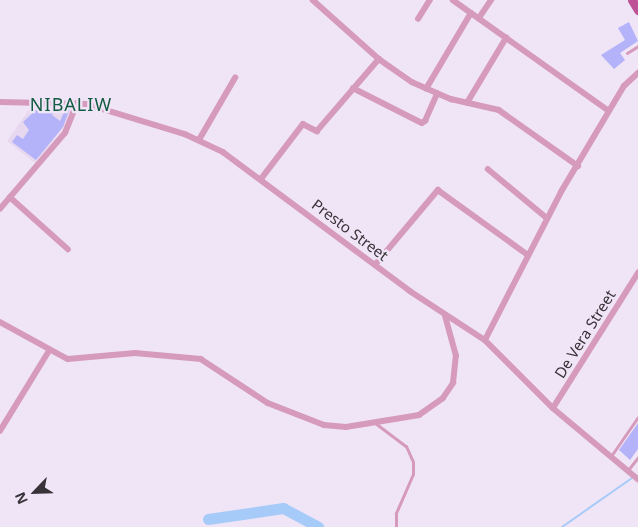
<!DOCTYPE html>
<style>
body{margin:0}
#map{position:relative;width:638px;height:527px;overflow:hidden;background:#f0e5f6;font-family:"Noto Sans",sans-serif}
div>[style]{position:absolute}
[style*='--x']{left:calc(var(--x)*1px);top:calc(var(--y)*1px);width:calc(var(--w)*1px);rotate:calc(var(--a)*1deg)}
.built>*{inset:0;background:#e7d8ef}
.stream>*{height:2px;margin:-1px;padding:0 1px;transform-origin:1px;border-radius:1px;background:#a7cbf9}
.river>*{height:11px;margin:-5.5px;padding:0 5.5px;transform-origin:5.5px;border-radius:5.5px;background:#a7cbf9}
.building>*{inset:0;background:#b4b2f9}
.service>*{height:3px;margin:-1.5px;padding:0 1.5px;transform-origin:1.5px;border-radius:1.5px;background:#d69bbc}
.minor>*{height:5.5px;margin:-2.75px;padding:0 2.75px;transform-origin:2.75px;border-radius:2.75px;background:#d69bbc}
.primary>*{height:9px;margin:-4.5px;padding:0 4.5px;transform-origin:4.5px;border-radius:4.5px;background:#bd5295}
span{translate:-50% -50%;white-space:nowrap;text-align:center;line-height:1.15;-webkit-text-stroke:4.5px #f0e5f6;paint-order:stroke}
.street-label{font-size:15px;color:#373339}
.quarter-label{font-size:18px;color:#135b42;letter-spacing:1px}
.north{position:absolute;left:10px;top:467px;width:50px;height:50px;-webkit-text-stroke:4px #f0e5f6;paint-order:stroke;rotate:246deg;font-size:14px;font-weight:700;line-height:20px;text-align:center;color:#373339}
.north::after{content:'';display:block;margin:auto;width:18px;height:22px;background:#373339;clip-path:polygon(50% 0,100% 100%,50% 72%,0 100%)}
</style>
<div id="map">
<div class="built">
<div style="clip-path:polygon(33px 104px,75px 105px,72px 117px,35px 163px,7px 141px)"></div>
</div>
<div class="stream">
<div style="--x:562;--y:527;--w:85;--a:-35"></div>
</div>
<div class="river">
<div style="--x:208;--y:519;--w:76;--a:-8.3"></div>
<div style="--x:283;--y:508;--w:40;--a:28"></div>
</div>
<div class="building">
<div style="clip-path:polygon(629px 22px,638px 41px,620px 53px,625px 60px,614px 69px,601px 55px,625px 40px,618px 28px)"></div>
<div style="clip-path:polygon(38px 108px,46px 111px,48px 108px,56px 108px,52px 115px,60px 121px,66px 108px,70px 108px,63px 127px,36px 160px,12px 142px,17px 135px,23px 139px,29px 130px,23px 122px)"></div>
<div style="clip-path:polygon(638px 423px,638px 449px,630px 460px,619px 450px)"></div>
</div>
<div class="service">
<div style="--x:627;--y:53;--w:13;--a:-32"></div>
<div style="--x:375;--y:423;--w:39;--a:37"></div>
<div style="--x:406;--y:446;--w:17;--a:66"></div>
<div style="--x:413;--y:462;--w:12;--a:90"></div>
<div style="--x:413;--y:474;--w:43;--a:113.6"></div>
<div style="--x:396;--y:513;--w:14;--a:90"></div>
<div style="--x:611;--y:456;--w:47;--a:-55.3"></div>
<div style="--x:628;--y:470;--w:16;--a:-52"></div>
</div>
<div class="minor">
<div style="--x:313;--y:0;--w:89;--a:41.8"></div>
<div style="--x:379;--y:59;--w:40;--a:34.9"></div>
<div style="--x:412;--y:82;--w:43;--a:23.6"></div>
<div style="--x:451;--y:99;--w:49;--a:12.9"></div>
<div style="--x:499;--y:110;--w:97;--a:35.3"></div>
<div style="--x:453;--y:0;--w:191;--a:35.4"></div>
<div style="--x:479;--y:18;--w:22;--a:-56"></div>
<div style="--x:418;--y:19;--w:22;--a:-58"></div>
<div style="--x:353;--y:88;--w:77;--a:26.9"></div>
<div style="--x:422;--y:123;--w:4;--a:-34"></div>
<div style="--x:425;--y:121;--w:30;--a:-66"></div>
<div style="--x:426;--y:89;--w:88;--a:-59.4"></div>
<div style="--x:0;--y:102;--w:86;--a:1.3"></div>
<div style="--x:86;--y:104;--w:103;--a:16.9"></div>
<div style="--x:185;--y:134;--w:42;--a:25.3"></div>
<div style="--x:223;--y:152;--w:233;--a:36.6"></div>
<div style="--x:410;--y:291;--w:90;--a:33.2"></div>
<div style="--x:485;--y:340;--w:96;--a:45"></div>
<div style="--x:553;--y:408;--w:111;--a:39.9"></div>
<div style="--x:467;--y:103;--w:76;--a:-59"></div>
<div style="--x:199;--y:140;--w:72;--a:-59.9"></div>
<div style="--x:488;--y:169;--w:77;--a:39.7"></div>
<div style="--x:261;--y:179;--w:69;--a:-52.6"></div>
<div style="--x:303;--y:124;--w:16;--a:27"></div>
<div style="--x:317;--y:131;--w:95;--a:-49.3"></div>
<div style="--x:10;--y:197;--w:78;--a:41.9"></div>
<div style="--x:0;--y:209;--w:100;--a:-49.5"></div>
<div style="--x:65;--y:133;--w:32;--a:-68"></div>
<div style="--x:375;--y:265;--w:98;--a:-50"></div>
<div style="--x:438;--y:190;--w:111;--a:35.8"></div>
<div style="--x:0;--y:322;--w:77;--a:28.6"></div>
<div style="--x:68;--y:359;--w:67;--a:-5.1"></div>
<div style="--x:135;--y:353;--w:66;--a:5.2"></div>
<div style="--x:201;--y:359;--w:80;--a:33.3"></div>
<div style="--x:268;--y:403;--w:60;--a:21.4"></div>
<div style="--x:324;--y:425;--w:22;--a:5"></div>
<div style="--x:346;--y:427;--w:74;--a:-9.3"></div>
<div style="--x:419;--y:415;--w:29;--a:-35"></div>
<div style="--x:443;--y:398;--w:18;--a:-56"></div>
<div style="--x:453;--y:383;--w:27;--a:-84"></div>
<div style="--x:456;--y:356;--w:41;--a:-105.4"></div>
<div style="--x:485;--y:340;--w:166;--a:-62.8"></div>
<div style="--x:561;--y:192;--w:123;--a:-59.3"></div>
<div style="--x:624;--y:86;--w:19;--a:-43"></div>
<div style="--x:553;--y:408;--w:160;--a:-57.8"></div>
<div style="--x:0;--y:431;--w:94;--a:-58.5"></div>
</div>
<div class="primary">
<div style="--x:632;--y:0;--w:12;--a:59"></div>
</div>
<div class="street-label">
<span style="left:350px;top:230px;rotate:37deg">Presto Street</span>
<span style="left:585px;top:334px;rotate:-58deg">De Vera Street</span>
</div>
<div class="quarter-label">
<span style="left:71px;top:104px">NIBALIW</span>
</div>
<div class="north">N</div>
</div>
